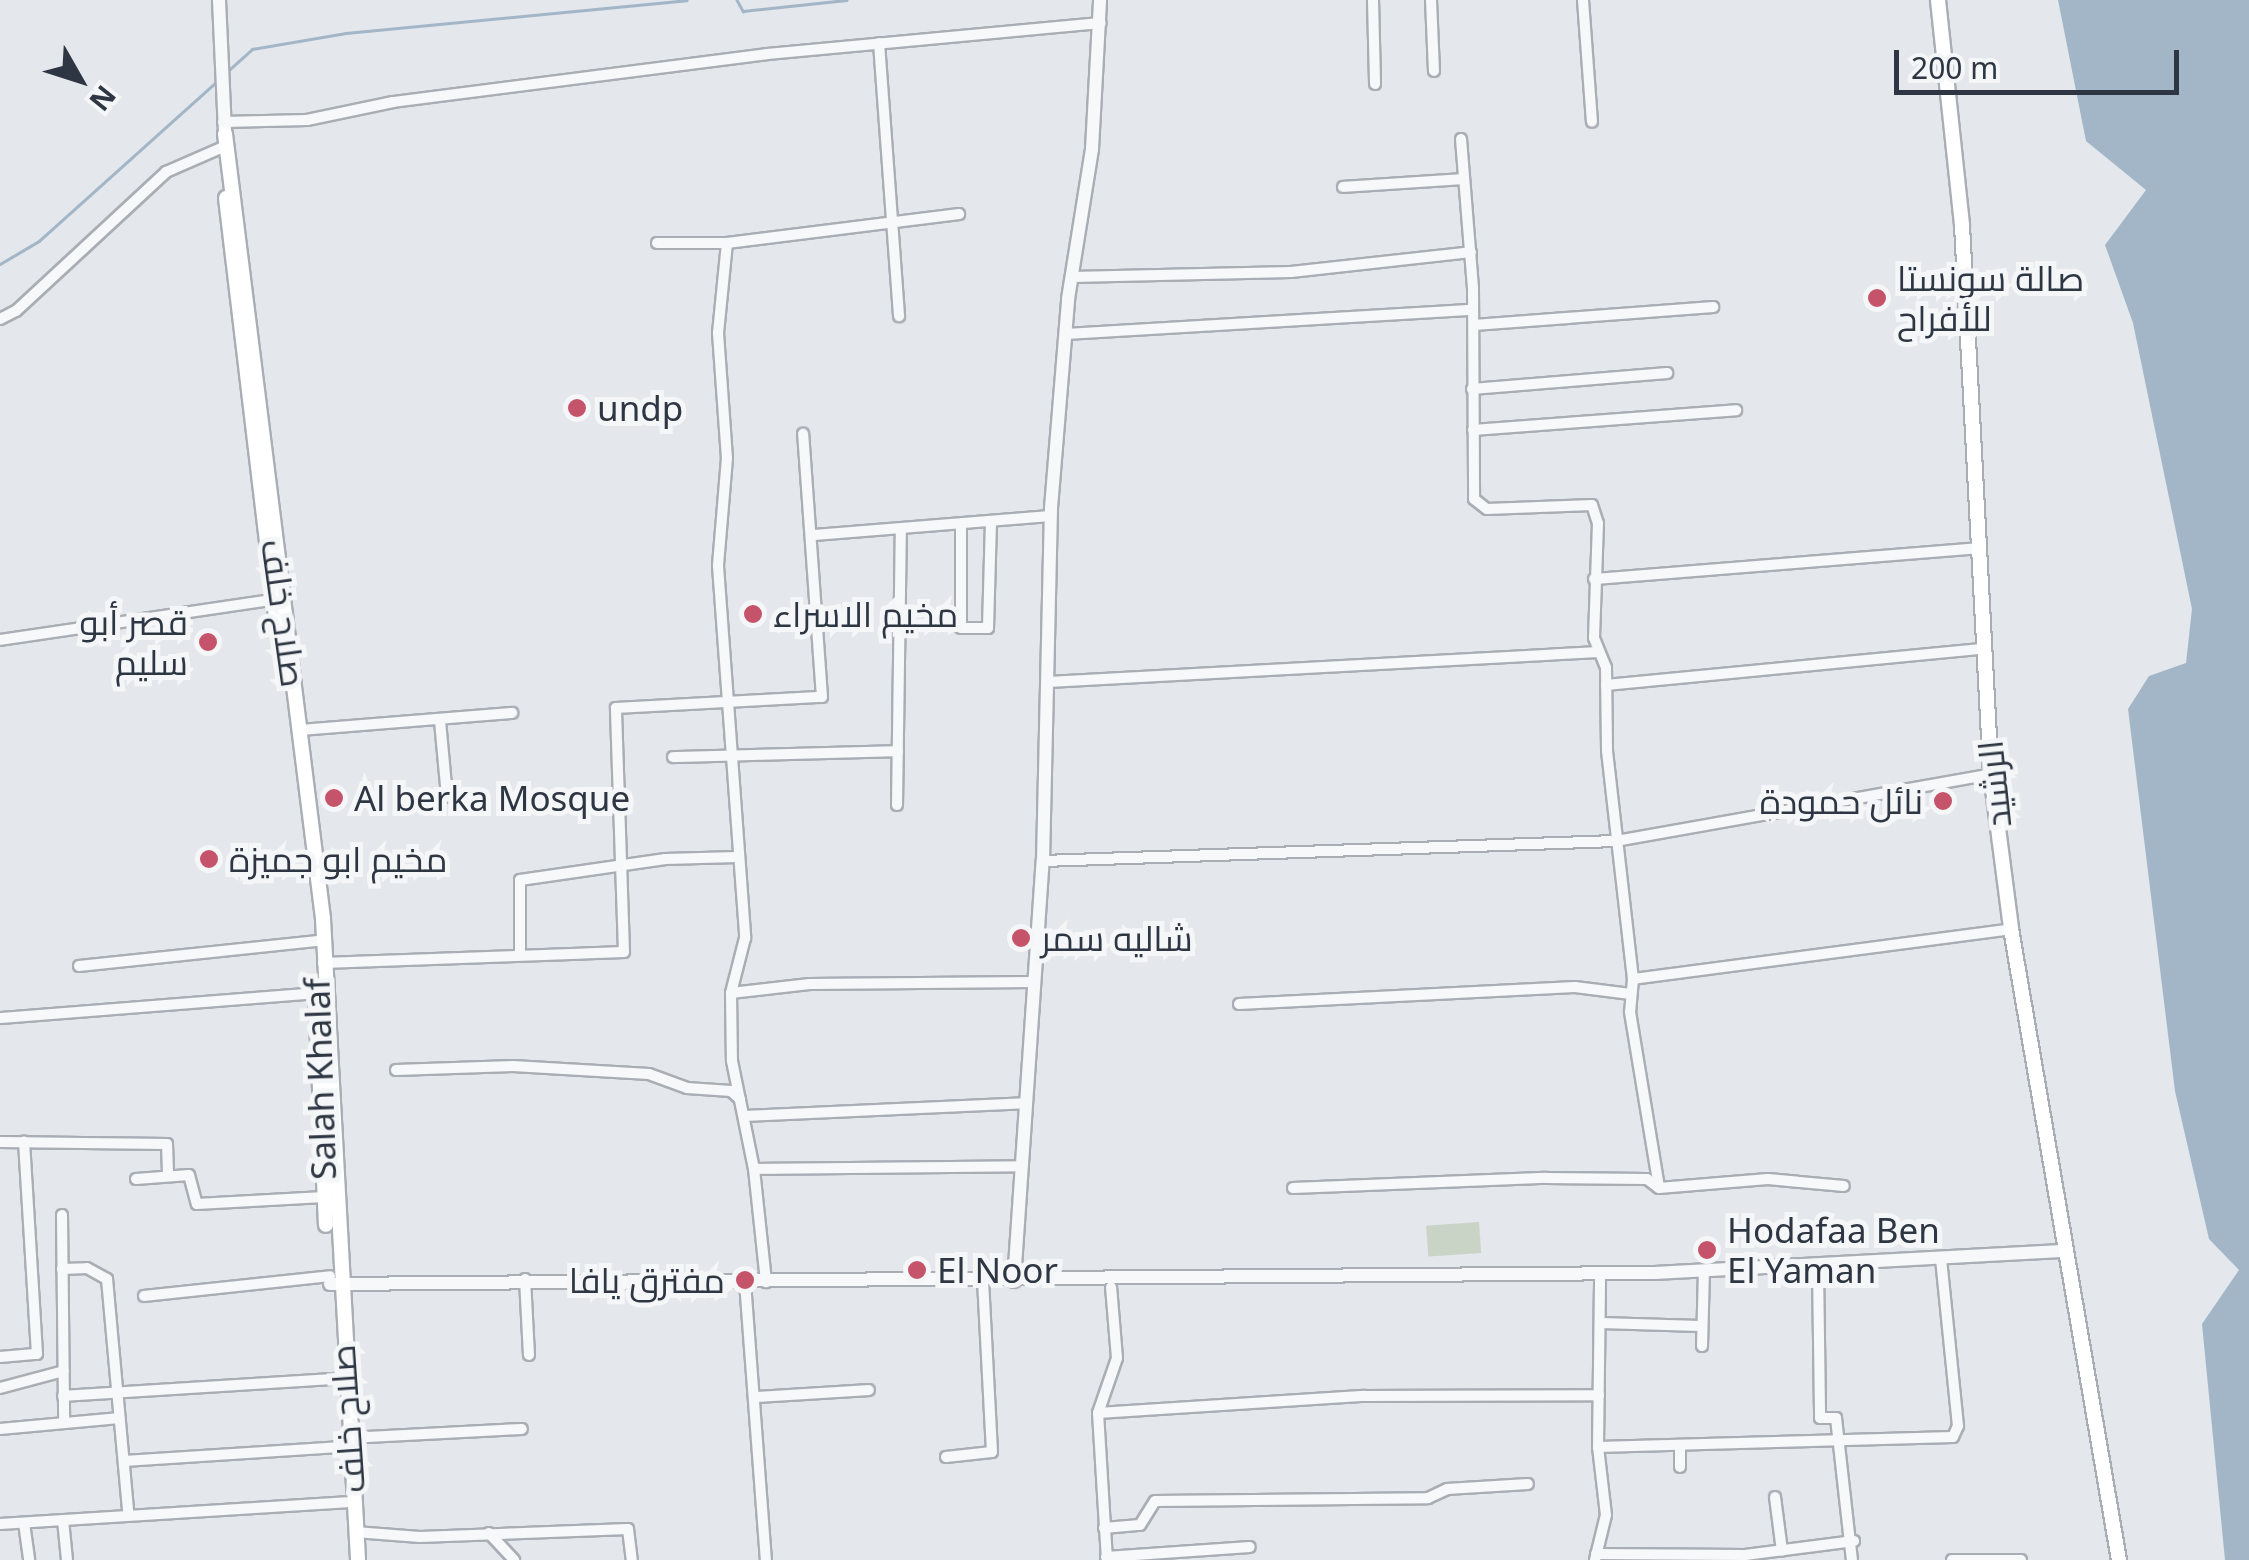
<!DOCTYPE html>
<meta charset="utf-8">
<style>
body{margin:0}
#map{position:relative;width:2249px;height:1560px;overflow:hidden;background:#e4e7eb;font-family:"Noto Sans",Cairo,sans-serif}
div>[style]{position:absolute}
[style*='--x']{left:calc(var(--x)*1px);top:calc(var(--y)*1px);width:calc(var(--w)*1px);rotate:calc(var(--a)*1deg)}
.green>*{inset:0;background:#cad4c6;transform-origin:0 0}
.water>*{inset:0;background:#a2b6c8}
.stream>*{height:2.5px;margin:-1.25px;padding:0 1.25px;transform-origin:1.25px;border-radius:1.25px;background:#a2b6c8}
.roads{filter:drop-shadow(2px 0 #a9aeb5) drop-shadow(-2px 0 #a9aeb5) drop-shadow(0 2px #a9aeb5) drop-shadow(0 -2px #a9aeb5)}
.minor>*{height:10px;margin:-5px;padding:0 5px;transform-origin:5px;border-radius:5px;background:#f7f8f9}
.tertiary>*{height:12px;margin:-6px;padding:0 6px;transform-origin:6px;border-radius:6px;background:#f7f8f9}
.secondary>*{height:14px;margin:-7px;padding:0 7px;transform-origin:7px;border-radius:7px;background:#fff}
.dots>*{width:28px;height:28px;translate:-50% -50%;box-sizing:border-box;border:5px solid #f4f6f8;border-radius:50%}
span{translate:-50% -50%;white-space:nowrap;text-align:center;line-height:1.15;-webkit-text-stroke:10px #f4f6f8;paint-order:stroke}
.poi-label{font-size:35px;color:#2d3642}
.left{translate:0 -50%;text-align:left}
.right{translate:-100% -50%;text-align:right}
.street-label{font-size:35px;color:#2d3642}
.north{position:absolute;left:30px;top:30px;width:100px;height:100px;-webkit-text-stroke:8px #f4f6f8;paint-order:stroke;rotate:129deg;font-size:28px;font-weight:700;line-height:40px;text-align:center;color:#2d3642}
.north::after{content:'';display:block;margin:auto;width:35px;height:45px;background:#2d3642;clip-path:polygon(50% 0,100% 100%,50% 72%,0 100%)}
.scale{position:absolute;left:1894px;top:50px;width:285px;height:45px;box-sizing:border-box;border:5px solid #2d3642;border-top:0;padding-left:12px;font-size:30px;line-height:35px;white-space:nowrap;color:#2d3642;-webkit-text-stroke:8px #f4f6f8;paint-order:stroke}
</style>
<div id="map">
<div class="green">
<div style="left:1479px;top:1222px;width:31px;height:53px;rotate:86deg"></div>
</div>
<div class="water">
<div style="clip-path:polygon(2058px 0,2249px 0,2249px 1560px,2225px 1560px,2202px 1324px,2239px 1270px,2209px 1239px,2175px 1091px,2128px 709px,2149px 676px,2186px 663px,2192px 609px,2133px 323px,2105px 245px,2146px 190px,2086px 141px)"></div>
</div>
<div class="stream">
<div style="--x:737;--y:0;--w:13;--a:61"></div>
<div style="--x:743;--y:11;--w:104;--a:-6.1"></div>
<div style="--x:229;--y:70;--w:31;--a:-42"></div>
<div style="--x:252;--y:49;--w:95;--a:-9.7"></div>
<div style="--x:346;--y:33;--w:342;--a:-5.5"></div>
<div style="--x:0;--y:264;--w:45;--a:-30.5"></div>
<div style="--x:39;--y:241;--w:238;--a:-41.9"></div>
</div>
<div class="roads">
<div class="minor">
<div style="--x:1373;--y:0;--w:84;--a:88.6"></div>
<div style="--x:1431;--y:0;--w:71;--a:87.6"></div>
<div style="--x:1583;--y:0;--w:122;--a:85.8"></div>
<div style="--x:879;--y:43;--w:274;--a:85.8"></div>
<div style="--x:223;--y:122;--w:84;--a:-1.4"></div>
<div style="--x:307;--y:120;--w:88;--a:-11.8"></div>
<div style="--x:393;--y:102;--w:377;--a:-7.3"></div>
<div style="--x:767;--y:54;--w:335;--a:-5.3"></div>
<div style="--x:1461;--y:139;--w:150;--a:85.4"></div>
<div style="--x:1473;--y:289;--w:210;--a:89.7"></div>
<div style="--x:1474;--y:499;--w:16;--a:38"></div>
<div style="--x:1487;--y:509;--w:105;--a:-2.2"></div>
<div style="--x:1592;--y:505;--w:19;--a:72"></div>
<div style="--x:1598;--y:523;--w:115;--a:92"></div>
<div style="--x:1594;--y:638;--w:31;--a:68"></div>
<div style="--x:1606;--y:667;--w:84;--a:89.3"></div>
<div style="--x:1607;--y:751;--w:229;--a:83.5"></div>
<div style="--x:1633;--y:979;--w:33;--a:95"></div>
<div style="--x:1630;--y:1012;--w:178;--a:80.6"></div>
<div style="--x:1343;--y:187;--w:120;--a:-3.8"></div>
<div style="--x:657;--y:243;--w:70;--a:0"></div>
<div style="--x:727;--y:243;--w:234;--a:-7.1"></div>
<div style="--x:727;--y:243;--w:90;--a:95.7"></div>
<div style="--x:718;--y:333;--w:125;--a:85.9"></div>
<div style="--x:727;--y:458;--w:108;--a:94.8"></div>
<div style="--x:718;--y:566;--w:373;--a:85.8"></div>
<div style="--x:745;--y:938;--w:57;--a:104.3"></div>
<div style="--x:731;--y:993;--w:68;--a:89.2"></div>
<div style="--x:732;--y:1061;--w:110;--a:78.5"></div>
<div style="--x:754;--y:1169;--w:114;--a:83.9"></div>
<div style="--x:1072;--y:277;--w:219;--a:-1.3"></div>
<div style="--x:1291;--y:272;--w:181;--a:-6.3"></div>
<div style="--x:0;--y:319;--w:18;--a:-27"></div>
<div style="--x:16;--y:311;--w:205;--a:-42.8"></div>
<div style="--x:166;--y:172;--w:60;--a:-23.6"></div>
<div style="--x:1474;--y:325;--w:240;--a:-4.3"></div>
<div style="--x:1066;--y:334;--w:407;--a:-3.4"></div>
<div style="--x:1472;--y:389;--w:196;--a:-4.7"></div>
<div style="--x:1473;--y:430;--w:264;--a:-4.3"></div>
<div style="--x:961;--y:525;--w:103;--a:90"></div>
<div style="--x:961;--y:628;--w:27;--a:0"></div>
<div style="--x:988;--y:628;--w:107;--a:-88.4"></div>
<div style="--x:813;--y:535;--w:239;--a:-4.6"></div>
<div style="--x:1594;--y:579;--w:386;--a:-4.6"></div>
<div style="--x:0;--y:640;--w:275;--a:-8.4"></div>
<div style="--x:1048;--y:682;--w:551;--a:-3.12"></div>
<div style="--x:1606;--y:685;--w:377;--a:-5.5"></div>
<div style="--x:440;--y:721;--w:76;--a:84.7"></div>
<div style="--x:299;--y:730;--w:214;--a:-4.6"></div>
<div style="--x:673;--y:757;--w:225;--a:-1.5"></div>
<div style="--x:897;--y:805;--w:275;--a:-89.2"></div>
<div style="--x:1043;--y:861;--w:573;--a:-2"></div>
<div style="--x:1616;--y:841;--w:381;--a:-10.1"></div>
<div style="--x:520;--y:955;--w:75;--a:-90"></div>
<div style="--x:520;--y:880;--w:147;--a:-8.2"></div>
<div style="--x:665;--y:859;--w:72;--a:-1.6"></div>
<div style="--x:323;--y:963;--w:301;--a:-2.1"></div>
<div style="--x:624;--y:952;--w:244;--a:-91.9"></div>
<div style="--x:616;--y:708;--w:206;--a:-3.1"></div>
<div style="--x:822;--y:697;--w:264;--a:-94.1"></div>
<div style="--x:79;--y:966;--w:238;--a:-6"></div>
<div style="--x:1633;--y:979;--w:381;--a:-7.5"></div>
<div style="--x:731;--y:993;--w:79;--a:-6.6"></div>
<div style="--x:809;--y:984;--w:224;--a:-0.5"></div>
<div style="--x:1239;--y:1004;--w:336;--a:-2.9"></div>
<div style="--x:1575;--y:987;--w:56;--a:7.1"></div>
<div style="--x:0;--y:1018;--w:317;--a:-4.5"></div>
<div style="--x:396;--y:1070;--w:117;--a:-2"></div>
<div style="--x:513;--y:1066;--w:136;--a:3.4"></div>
<div style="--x:649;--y:1074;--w:40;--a:20.2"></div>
<div style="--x:687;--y:1088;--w:44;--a:3.9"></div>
<div style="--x:731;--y:1091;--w:12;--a:42"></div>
<div style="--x:744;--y:1116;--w:281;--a:-2.6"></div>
<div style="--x:0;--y:1142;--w:167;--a:0.7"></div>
<div style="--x:167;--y:1144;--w:31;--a:88"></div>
<div style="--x:754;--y:1169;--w:267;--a:-0.6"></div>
<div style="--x:136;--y:1179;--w:53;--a:-4.3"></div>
<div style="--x:189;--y:1175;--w:30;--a:75"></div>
<div style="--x:197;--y:1204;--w:127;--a:-3.2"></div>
<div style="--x:1293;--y:1188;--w:253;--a:-2.3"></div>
<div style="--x:1546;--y:1178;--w:101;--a:0.6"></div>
<div style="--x:1647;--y:1179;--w:15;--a:37"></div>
<div style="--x:1659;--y:1188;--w:109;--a:-4.7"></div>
<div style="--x:1768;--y:1179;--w:76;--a:5.3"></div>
<div style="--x:62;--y:1215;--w:208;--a:89.4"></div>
<div style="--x:1818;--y:1268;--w:150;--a:89.2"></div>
<div style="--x:1820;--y:1418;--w:16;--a:0"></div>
<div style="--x:1836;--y:1418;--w:143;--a:83.6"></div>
<div style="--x:62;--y:1269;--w:25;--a:-2"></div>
<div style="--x:87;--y:1268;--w:23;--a:29"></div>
<div style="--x:107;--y:1279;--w:234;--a:84.8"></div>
<div style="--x:525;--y:1279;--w:76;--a:87"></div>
<div style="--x:745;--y:1282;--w:279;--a:85.7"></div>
<div style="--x:144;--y:1296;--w:187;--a:-6.1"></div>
<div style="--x:1601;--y:1323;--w:99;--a:1.7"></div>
<div style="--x:1702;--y:1346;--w:74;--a:-88.5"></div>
<div style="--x:0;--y:1357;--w:37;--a:-5"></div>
<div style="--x:37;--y:1354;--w:213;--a:-93.5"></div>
<div style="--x:0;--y:1388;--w:66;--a:-14.9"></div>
<div style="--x:63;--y:1396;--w:273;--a:-3.6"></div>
<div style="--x:758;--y:1397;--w:111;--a:-3.6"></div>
<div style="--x:1098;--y:1413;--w:267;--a:-3.7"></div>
<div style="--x:1364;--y:1396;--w:235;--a:-0.2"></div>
<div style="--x:0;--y:1429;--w:120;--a:-5.3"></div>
<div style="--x:348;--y:1438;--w:174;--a:-3"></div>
<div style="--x:1598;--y:1447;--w:355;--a:-1.6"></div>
<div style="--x:1953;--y:1437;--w:12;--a:-66"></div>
<div style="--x:1958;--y:1426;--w:168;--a:-95.8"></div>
<div style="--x:946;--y:1457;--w:46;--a:-6.2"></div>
<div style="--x:992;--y:1452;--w:170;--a:-93"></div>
<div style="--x:124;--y:1461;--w:215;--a:-3.7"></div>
<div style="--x:1680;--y:1467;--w:19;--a:-90"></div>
<div style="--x:1775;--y:1497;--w:54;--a:82.6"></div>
<div style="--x:63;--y:1520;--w:40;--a:84.3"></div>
<div style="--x:24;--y:1523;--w:37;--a:82"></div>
<div style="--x:0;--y:1524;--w:347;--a:-3.6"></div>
<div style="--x:1104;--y:1528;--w:36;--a:-5"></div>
<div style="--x:1140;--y:1525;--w:28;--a:-58"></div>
<div style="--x:1155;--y:1501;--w:273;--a:-0.6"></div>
<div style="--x:1428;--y:1498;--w:21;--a:-25"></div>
<div style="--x:1447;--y:1489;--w:81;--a:-3.5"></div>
<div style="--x:355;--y:1532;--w:65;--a:4.4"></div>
<div style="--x:420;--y:1537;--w:208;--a:-2.2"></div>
<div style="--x:628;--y:1529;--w:31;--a:83"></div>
<div style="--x:489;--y:1533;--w:37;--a:47"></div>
<div style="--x:1596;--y:1554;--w:149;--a:0.4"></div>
<div style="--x:1745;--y:1555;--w:110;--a:-7.3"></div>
<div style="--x:1106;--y:1557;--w:144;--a:-4"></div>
<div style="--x:1107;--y:1560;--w:147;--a:-93.5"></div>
<div style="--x:1098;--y:1413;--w:58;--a:-70.9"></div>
<div style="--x:1117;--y:1358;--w:71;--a:-94.8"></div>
<div style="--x:1595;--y:1560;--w:46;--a:-76.3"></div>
<div style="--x:1606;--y:1515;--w:68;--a:-96.7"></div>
<div style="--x:1598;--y:1447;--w:174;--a:-89.3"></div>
<div style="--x:1952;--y:1560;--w:69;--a:0"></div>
</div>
<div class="tertiary">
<div style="--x:219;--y:0;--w:134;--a:87.4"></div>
<div style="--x:1014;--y:1281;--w:421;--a:-86.1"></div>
<div style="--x:1043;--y:861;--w:353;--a:-88.7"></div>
<div style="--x:1051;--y:508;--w:210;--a:-85.3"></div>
<div style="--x:1068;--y:299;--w:152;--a:-80.9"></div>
<div style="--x:1092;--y:149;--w:149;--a:-86.9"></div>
<div style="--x:330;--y:1284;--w:1326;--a:-0.48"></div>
<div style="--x:1656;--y:1273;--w:409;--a:-3.1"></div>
</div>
<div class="secondary">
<div style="--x:1938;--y:0;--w:226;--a:83.9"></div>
<div style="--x:1962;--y:225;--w:550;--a:86.98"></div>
<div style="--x:1991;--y:774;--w:156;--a:82.6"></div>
<div style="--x:2011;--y:929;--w:640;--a:80.29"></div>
<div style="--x:225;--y:134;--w:791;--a:82.88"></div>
<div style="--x:323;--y:919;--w:642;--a:86.87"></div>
<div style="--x:226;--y:198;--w:433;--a:83.2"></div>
<div style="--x:316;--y:997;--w:228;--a:87.5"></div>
</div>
</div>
<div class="dots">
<div style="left:1877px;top:298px;background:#c5546b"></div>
<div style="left:577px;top:408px;background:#c5546b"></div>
<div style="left:753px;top:614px;background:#c5546b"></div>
<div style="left:208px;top:642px;background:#c5546b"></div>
<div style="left:334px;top:798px;background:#c5546b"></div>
<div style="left:1943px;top:801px;background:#c5546b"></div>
<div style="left:209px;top:859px;background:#c5546b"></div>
<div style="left:1021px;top:938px;background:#c5546b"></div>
<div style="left:1707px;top:1250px;background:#c5546b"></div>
<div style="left:917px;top:1270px;background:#c5546b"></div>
<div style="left:745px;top:1280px;background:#c5546b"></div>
</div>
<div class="poi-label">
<span class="left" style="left:1897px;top:298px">صالة سونستا<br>للأفراح</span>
<span class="left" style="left:597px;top:408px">undp</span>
<span class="left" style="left:773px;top:614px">مخيم الاسراء</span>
<span class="right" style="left:188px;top:642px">قصر أبو<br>سليم</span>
<span class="left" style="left:354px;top:798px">Al berka Mosque</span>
<span class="right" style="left:1923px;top:801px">نائل حمودة</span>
<span class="left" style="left:229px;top:859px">مخيم ابو جميزة</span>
<span class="left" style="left:1041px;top:938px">شاليه سمر</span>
<span class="left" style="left:1727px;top:1250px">Hodafaa Ben<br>El Yaman</span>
<span class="left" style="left:937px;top:1270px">El Noor</span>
<span class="right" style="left:725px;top:1280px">مفترق يافا</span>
</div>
<div class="street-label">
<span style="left:284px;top:613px;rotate:82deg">صلاح خلف</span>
<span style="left:1994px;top:784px;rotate:-96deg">الرشيد</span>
<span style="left:320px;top:1079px;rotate:-92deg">Salah Khalaf</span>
<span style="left:347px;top:1419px;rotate:-94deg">صلاح خلف</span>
</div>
<div class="north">N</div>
<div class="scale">200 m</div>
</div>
